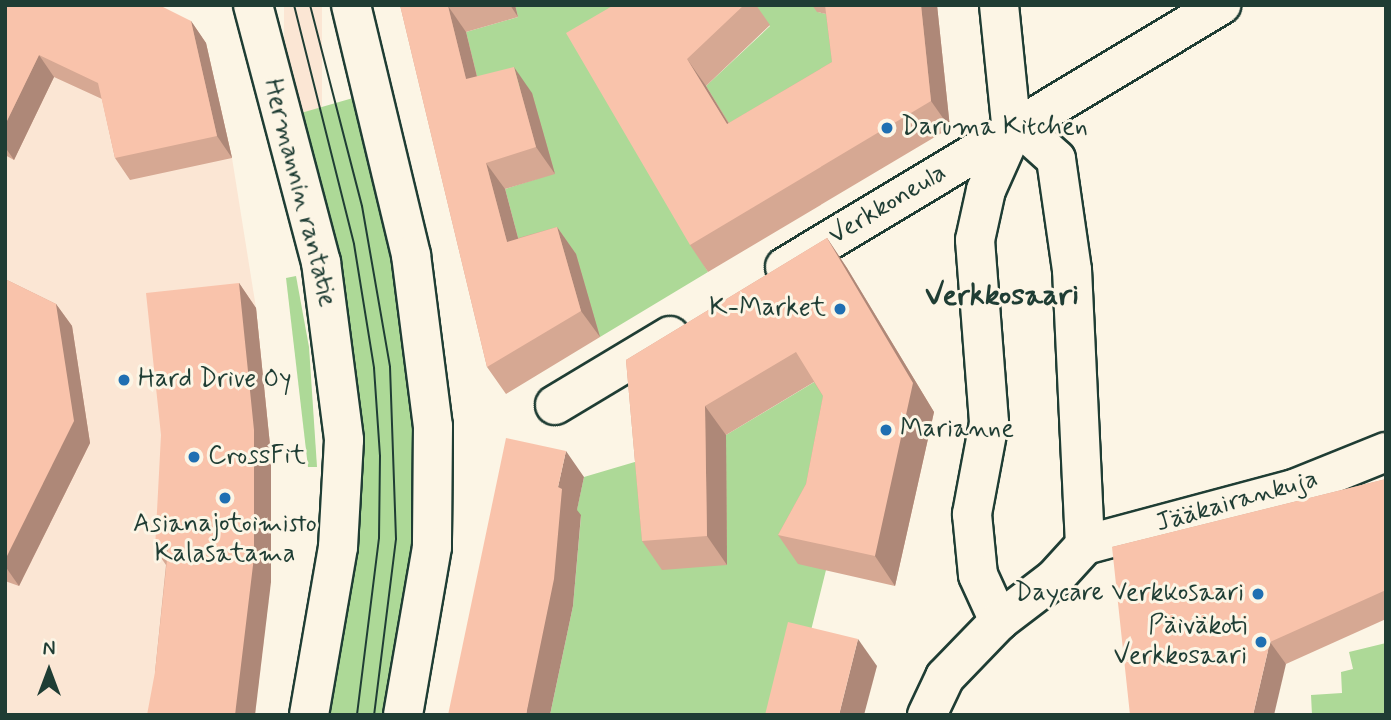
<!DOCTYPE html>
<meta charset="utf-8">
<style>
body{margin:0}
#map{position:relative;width:1391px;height:720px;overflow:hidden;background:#fcf5e5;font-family:Mynerve,sans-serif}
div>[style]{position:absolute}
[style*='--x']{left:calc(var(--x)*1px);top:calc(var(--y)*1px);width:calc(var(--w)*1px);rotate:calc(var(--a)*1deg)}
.built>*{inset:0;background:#fbe6d4;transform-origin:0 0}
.green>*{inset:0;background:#add997}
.roads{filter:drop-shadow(2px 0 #1f3d34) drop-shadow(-2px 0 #1f3d34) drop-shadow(0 2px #1f3d34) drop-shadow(0 -2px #1f3d34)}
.minor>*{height:38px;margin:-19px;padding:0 19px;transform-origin:19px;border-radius:19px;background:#fcf5e5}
.primary>*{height:38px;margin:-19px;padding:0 19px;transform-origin:19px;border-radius:19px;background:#fcf5e5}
.tram>*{height:2px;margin:-1px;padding:0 1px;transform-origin:1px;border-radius:1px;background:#1f3d34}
.wall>*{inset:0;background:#d6a893}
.shaded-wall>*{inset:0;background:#ae8878}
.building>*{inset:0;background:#f9c3ab}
.dots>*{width:19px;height:19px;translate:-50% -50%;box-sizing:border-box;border:4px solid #fcf5e5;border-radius:50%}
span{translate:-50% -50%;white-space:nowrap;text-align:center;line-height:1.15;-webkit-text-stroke:6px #fcf5e5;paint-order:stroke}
.poi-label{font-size:26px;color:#1f3d34}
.left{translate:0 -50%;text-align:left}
.right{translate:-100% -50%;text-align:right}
.street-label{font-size:26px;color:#1f3d34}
.quarter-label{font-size:30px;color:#1f3d34;font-weight:700}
.frame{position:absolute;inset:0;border:7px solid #1f3d34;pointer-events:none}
.north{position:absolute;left:14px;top:636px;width:70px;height:70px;-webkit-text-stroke:5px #fcf5e5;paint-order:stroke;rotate:0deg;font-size:19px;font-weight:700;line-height:28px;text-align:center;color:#1f3d34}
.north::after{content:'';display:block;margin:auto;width:24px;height:32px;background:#1f3d34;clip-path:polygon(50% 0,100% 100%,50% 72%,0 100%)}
</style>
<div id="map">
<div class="built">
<div style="clip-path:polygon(5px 5px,206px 43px,232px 158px,256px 308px,271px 455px,271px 580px,255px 715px,5px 715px)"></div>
<div style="left:284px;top:5px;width:38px;height:108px"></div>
</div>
<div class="green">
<div style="clip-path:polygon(515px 5px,680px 5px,585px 59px,708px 272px,600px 337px,526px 268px,505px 189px,555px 173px,484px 106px,466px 32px,518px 17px)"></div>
<div style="clip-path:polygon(751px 5px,817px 5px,818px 12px,842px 18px,850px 89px,745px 151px,706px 86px,770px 26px)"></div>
<div style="clip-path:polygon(353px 98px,373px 140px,395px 232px,425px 490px,392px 715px,329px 715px,348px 579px,294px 115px)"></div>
<div style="clip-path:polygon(296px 276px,309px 347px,317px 467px,308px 467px,286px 278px)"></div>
<div style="clip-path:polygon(816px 381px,843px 425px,826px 570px,790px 715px,550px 715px,573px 606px,581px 516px,576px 514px,584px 477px,726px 435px)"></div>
<div style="clip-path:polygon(1386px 643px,1386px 715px,1312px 715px,1311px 695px,1342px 693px,1341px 672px,1353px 669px,1349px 652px)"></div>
</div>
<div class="roads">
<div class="minor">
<div style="--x:999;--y:5;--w:128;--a:84.2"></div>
<div style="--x:1012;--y:132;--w:64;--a:114.1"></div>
<div style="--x:986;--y:190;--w:51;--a:102.4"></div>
<div style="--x:975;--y:240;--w:184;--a:85.6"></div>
<div style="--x:989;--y:423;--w:93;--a:100.6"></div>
<div style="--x:972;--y:514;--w:61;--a:84.4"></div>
<div style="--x:978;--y:575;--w:51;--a:65.5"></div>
<div style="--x:785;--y:267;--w:509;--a:-31"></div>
<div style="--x:555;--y:405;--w:134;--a:-31"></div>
<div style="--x:1085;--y:545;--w:216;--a:-15"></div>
<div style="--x:1294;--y:489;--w:99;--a:-21.9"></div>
<div style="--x:927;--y:715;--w:42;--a:-64.7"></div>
<div style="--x:945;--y:677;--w:78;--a:-46"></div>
<div style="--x:999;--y:621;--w:69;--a:-37.4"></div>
<div style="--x:1054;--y:579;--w:46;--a:-47.6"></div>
<div style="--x:1085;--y:545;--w:275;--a:-92.7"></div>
<div style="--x:1072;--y:270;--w:112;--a:-98.2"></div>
<div style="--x:1056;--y:159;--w:36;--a:-138"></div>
<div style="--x:1029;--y:135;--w:17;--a:-170"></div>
</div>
<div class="primary">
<div style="--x:253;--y:5;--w:266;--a:75.2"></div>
<div style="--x:321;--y:262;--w:179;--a:82.6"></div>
<div style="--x:344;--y:440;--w:107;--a:93.2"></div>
<div style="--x:338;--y:547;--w:170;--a:99.8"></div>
<div style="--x:351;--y:5;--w:257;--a:76.5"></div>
<div style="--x:411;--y:255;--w:172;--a:82.7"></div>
<div style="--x:433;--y:426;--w:121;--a:90.5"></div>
<div style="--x:432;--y:547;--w:170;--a:99.8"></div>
</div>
</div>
<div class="tram">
<div style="--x:294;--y:5;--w:246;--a:75.9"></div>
<div style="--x:354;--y:244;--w:126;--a:80.8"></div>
<div style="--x:374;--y:368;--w:88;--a:86.1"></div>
<div style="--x:380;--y:456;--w:82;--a:90.7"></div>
<div style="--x:379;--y:538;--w:178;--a:97.1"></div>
<div style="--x:310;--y:5;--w:208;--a:75.5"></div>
<div style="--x:362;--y:206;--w:163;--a:80.1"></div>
<div style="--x:390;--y:367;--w:172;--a:88"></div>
<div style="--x:396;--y:539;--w:177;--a:97.1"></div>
</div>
<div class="wall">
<div style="clip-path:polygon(5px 5px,191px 21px,206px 43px,232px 158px,130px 180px,115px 158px,102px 99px,54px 77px,14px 160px,5px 155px)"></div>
<div style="clip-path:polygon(400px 5px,515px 5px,518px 17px,466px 32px,477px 76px,532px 93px,555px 174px,505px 189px,518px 238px,557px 227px,576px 254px,600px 337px,506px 394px,487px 367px)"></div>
<div style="clip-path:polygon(614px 5px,756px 5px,770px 25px,706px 86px,729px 123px,832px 62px,826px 14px,817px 12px,812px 5px,937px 5px,950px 128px,708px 272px,690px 245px)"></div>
<div style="clip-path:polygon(827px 238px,847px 268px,934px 412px,895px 586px,798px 564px,778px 535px,806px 484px,823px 396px,814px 382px,726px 435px,727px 565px,662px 570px,642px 541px,626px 360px)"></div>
<div style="clip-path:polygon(5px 279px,56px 304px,72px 326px,90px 443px,19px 586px,5px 581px)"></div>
<div style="clip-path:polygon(239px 283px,256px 308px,271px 455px,271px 582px,155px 672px,166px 565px,155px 549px)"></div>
<div style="clip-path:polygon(1386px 479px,1386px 619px,1286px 664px,1112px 547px)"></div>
</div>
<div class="shaded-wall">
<div style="clip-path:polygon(510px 5px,515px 5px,518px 17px)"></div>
<div style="clip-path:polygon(921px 5px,937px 5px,950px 128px,931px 101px)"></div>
<div style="clip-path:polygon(448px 6px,466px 32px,484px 106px,466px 79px)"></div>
<div style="clip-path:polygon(191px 21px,206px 43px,232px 158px,217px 136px)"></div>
<div style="clip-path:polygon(39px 55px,54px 77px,14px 160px,5px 147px,5px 125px)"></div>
<div style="clip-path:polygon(687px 59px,706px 86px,745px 151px,727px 124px)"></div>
<div style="clip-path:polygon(514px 67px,532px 93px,555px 174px,536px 147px)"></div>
<div style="clip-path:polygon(486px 163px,505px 189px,526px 268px,507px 242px)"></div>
<div style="clip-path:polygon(557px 227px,576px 254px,600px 337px,581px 311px)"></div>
<div style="clip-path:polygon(827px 238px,847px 268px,934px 412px,895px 586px,875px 556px)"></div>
<div style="clip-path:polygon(239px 283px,256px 308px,271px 455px,271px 582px,255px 715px,235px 715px)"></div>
<div style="clip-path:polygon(56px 304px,72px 326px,90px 443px,19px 586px,5px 566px,5px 560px)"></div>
<div style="clip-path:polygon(705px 406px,726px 435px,727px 565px,707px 536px)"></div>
<div style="clip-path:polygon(566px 451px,584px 477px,577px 510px,581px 515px,573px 606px,550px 715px,526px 715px,558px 487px)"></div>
<div style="clip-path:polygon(858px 639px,877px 666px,864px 715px,839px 715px)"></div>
<div style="clip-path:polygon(1270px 642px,1286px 664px,1274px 715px,1253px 715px)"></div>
</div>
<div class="building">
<div style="clip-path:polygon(5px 5px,159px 5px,191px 21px,217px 136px,115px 158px,98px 83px,39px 55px,5px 125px)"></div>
<div style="clip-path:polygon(400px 5px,449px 5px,448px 6px,466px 79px,514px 67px,536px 147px,486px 163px,507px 242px,557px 227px,581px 311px,487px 367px)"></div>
<div style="clip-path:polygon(614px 5px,744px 5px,687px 59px,727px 124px,832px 62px,825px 5px,921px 5px,931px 101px,690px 245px,566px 33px)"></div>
<div style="clip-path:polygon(827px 238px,913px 383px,875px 556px,778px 535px,806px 484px,823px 396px,796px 352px,705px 406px,707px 536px,642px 541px,626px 360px)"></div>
<div style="clip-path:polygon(5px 279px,56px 304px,74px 421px,5px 560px)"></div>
<div style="clip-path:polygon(239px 283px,254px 430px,254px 557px,235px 715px,147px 715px,155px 672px,168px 550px,155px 549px,161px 435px,146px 293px)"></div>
<div style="clip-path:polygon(506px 438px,566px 451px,558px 487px,562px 489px,554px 579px,526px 715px,448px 715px)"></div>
<div style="clip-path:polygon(1386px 479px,1386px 590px,1270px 642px,1253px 715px,1130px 715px,1112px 547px)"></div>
<div style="clip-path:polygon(788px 622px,858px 639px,839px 715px,765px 715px)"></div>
</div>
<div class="dots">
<div style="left:887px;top:128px;background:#1f6fb2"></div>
<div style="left:840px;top:309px;background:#1f6fb2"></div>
<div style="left:124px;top:380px;background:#1f6fb2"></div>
<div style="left:886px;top:430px;background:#1f6fb2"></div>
<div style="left:194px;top:457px;background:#1f6fb2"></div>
<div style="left:225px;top:498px;background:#1f6fb2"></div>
<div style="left:1258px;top:594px;background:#1f6fb2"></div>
<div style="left:1261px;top:642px;background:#1f6fb2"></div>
</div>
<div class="poi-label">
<span class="left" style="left:901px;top:128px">Daruma Kitchen</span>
<span class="right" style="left:826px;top:309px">K-Market</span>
<span class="left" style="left:138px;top:380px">Hard Drive Oy</span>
<span class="left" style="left:900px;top:430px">Marianne</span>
<span class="left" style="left:208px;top:457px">CrossFit</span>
<span style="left:225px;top:540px">Asianajotoimisto<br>Kalasatama</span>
<span class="right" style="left:1244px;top:594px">Daycare Verkkosaari</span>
<span class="right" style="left:1247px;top:642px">Päiväkoti<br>Verkkosaari</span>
</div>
<div class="street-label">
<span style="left:299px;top:193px;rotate:76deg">Hermannin rantatie</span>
<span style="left:888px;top:205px;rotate:-31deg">Verkkoneula</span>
<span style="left:1237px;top:502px;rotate:-16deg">Jääkairankuja</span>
</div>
<div class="quarter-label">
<span style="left:1002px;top:296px">Verkkosaari</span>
</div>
<div class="frame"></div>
<div class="north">N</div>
</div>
